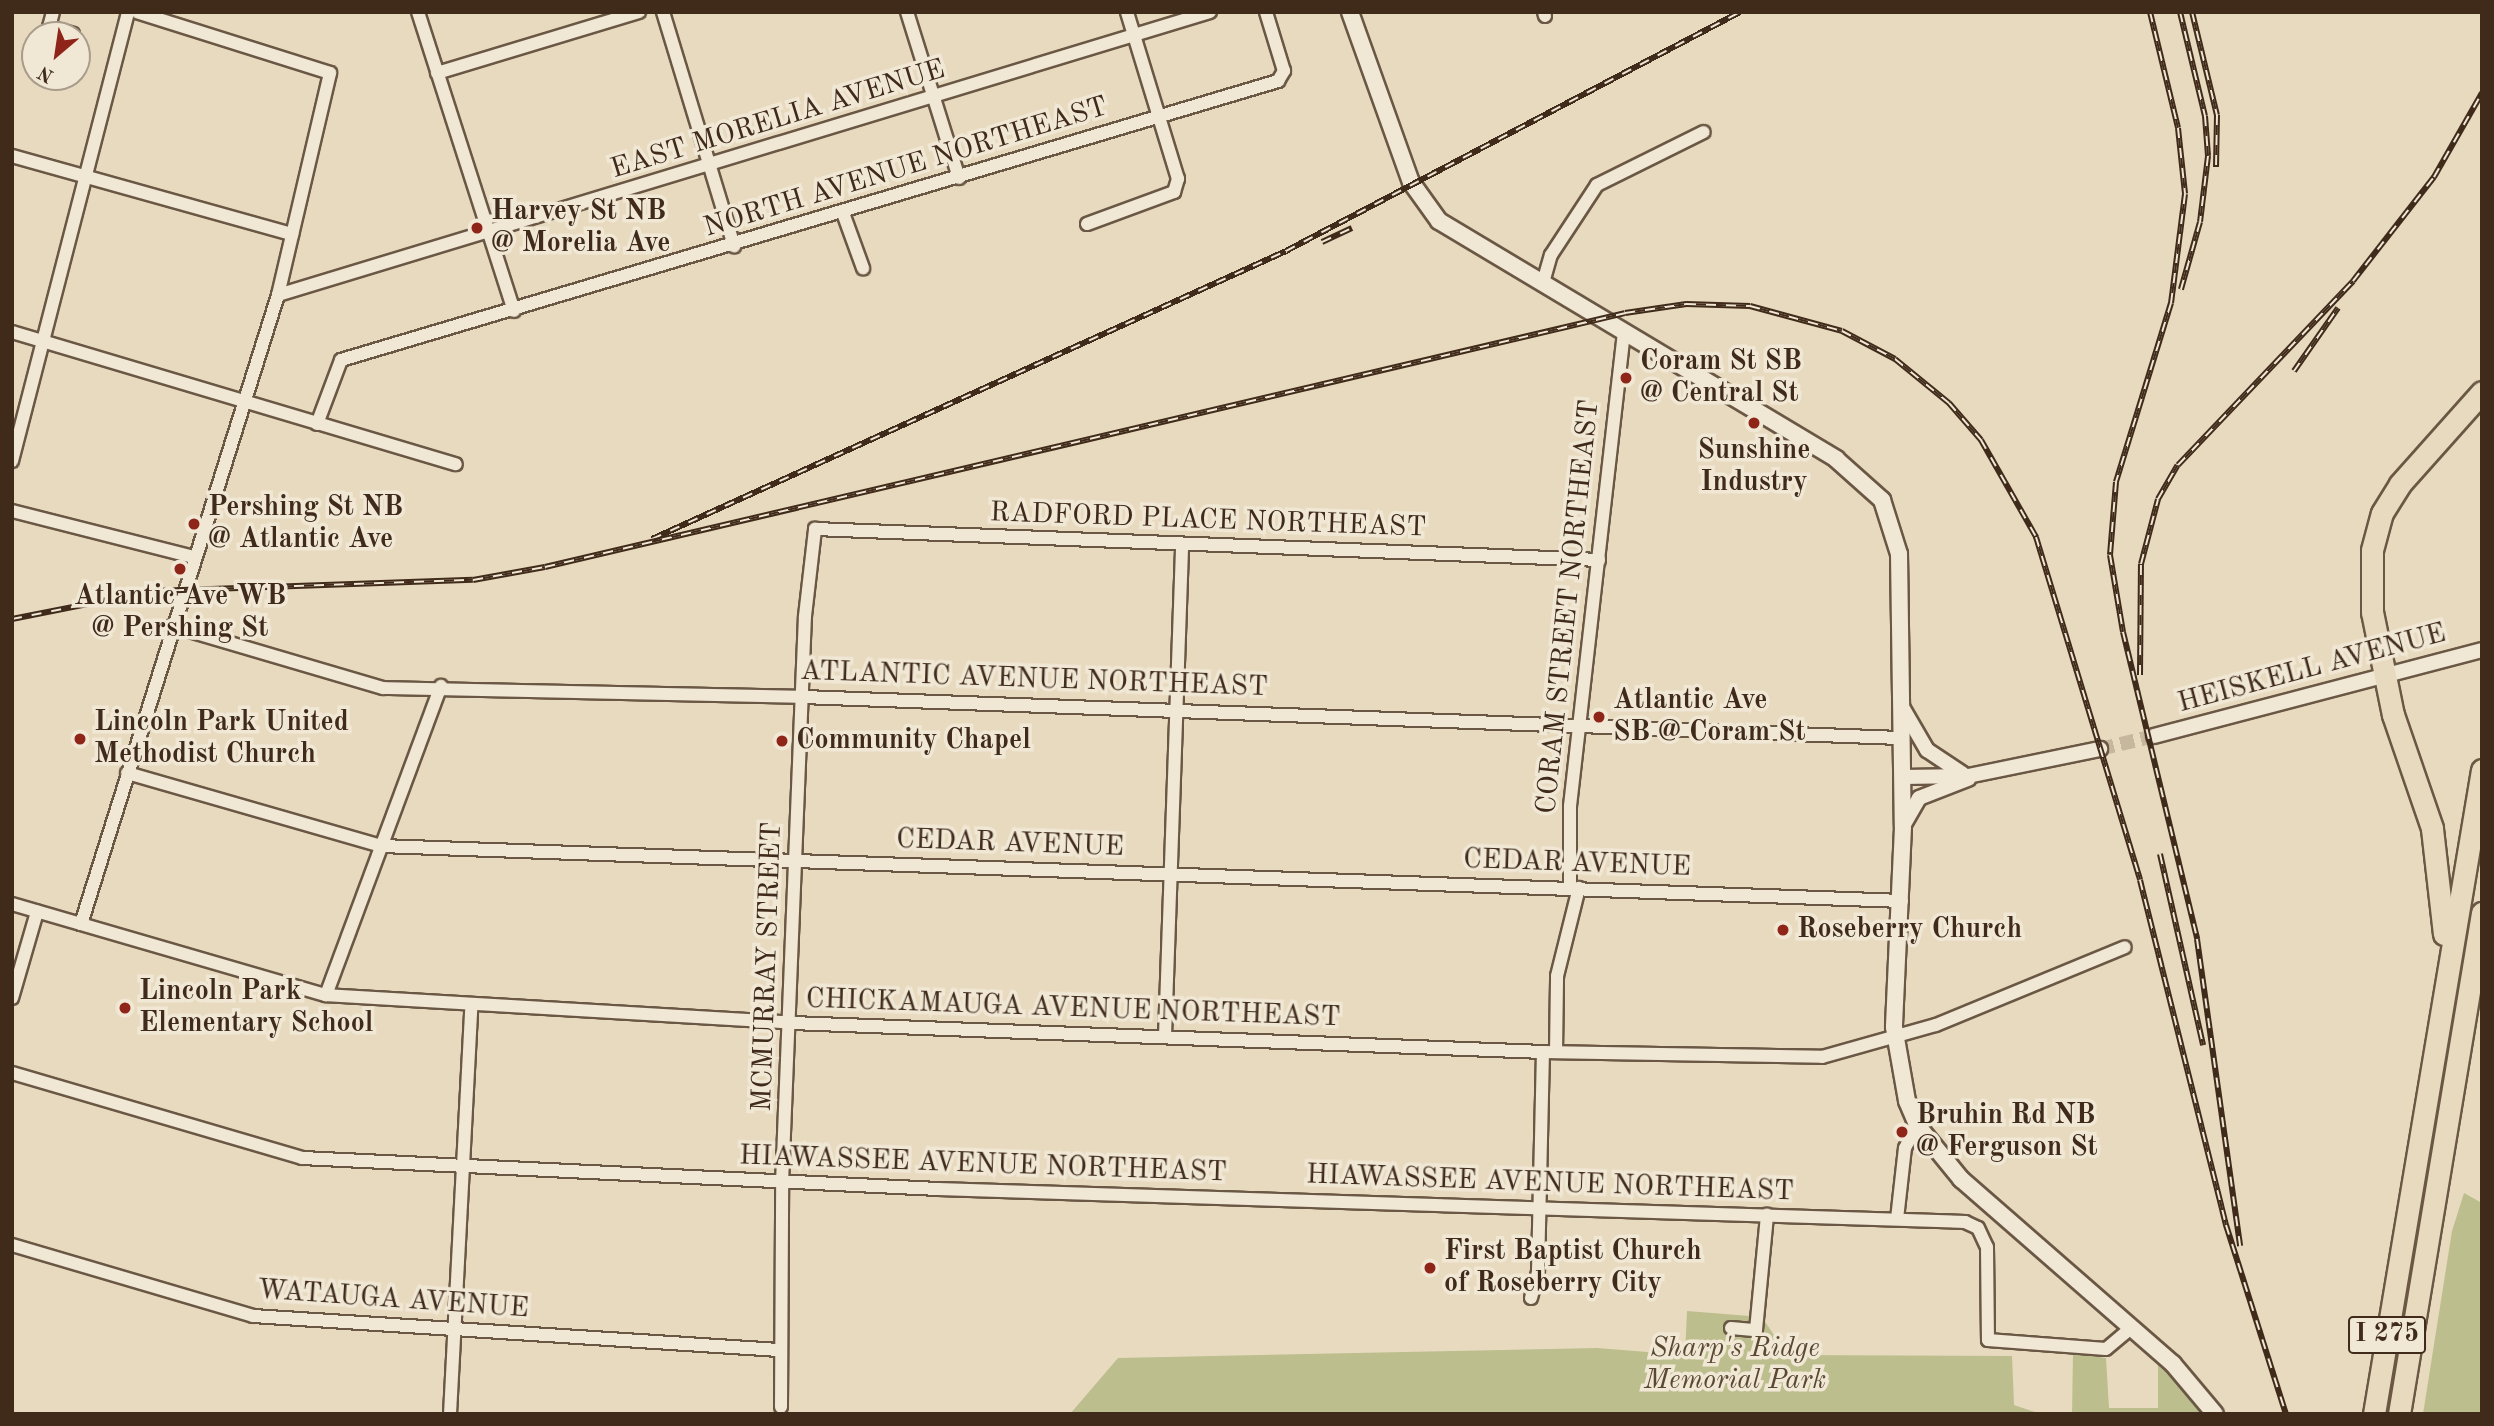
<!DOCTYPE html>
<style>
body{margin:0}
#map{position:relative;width:2494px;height:1426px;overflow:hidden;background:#e8dabf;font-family:"Old Standard TT",serif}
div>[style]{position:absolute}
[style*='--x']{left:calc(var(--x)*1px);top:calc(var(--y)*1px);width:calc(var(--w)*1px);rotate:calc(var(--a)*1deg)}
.green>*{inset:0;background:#bcbe8e}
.tertiary-tunnel>*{height:14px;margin-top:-7px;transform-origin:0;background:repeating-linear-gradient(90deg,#c6b79e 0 14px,transparent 0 21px)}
.roads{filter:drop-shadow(2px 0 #6a5744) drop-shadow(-2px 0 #6a5744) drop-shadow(0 2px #6a5744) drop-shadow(0 -2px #6a5744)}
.minor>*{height:12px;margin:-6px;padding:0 6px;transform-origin:6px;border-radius:6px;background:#f0e7d5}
.tertiary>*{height:14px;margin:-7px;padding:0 7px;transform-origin:7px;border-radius:7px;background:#f0e7d5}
.secondary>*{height:16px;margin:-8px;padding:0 8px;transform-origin:8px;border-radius:8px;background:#f0e7d5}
.motorway>*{height:21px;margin:-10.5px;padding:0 10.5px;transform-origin:10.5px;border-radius:10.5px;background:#e8dabf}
.rail>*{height:6px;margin-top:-3px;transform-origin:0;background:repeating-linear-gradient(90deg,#f0e7d5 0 10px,#402b1b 0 20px);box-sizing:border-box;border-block:2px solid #402b1b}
.dots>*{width:19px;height:19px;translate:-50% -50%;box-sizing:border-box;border:4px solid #f0e7d5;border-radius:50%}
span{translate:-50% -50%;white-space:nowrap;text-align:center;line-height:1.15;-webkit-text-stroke:7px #f0e7d5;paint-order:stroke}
.shield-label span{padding:2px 5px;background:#f0e7d5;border:2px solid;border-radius:5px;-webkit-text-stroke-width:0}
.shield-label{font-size:26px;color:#402b1b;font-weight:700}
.street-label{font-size:28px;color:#402b1b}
.poi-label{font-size:28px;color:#402b1b;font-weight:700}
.left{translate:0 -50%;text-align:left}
.park-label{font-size:28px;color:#594832;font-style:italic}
.frame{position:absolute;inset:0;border:14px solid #402b1b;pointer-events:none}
.north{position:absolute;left:21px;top:21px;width:70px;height:70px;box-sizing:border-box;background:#f0e7d5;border:2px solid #aa9c8b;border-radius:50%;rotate:209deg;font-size:19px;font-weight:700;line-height:28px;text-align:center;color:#402b1b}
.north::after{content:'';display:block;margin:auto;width:24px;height:32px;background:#8f2418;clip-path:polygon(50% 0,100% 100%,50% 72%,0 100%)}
</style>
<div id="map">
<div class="green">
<div style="clip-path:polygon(2464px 1193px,2482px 1203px,2482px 1414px,2423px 1414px,2452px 1231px)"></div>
<div style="clip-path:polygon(1687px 1311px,1762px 1317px,1787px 1355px,2012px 1356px,2014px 1405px,2041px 1414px,1070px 1414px,1118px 1358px,1597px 1348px,1685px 1355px)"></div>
<div style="clip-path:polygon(2073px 1353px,2106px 1358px,2109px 1408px,2158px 1408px,2158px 1362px,2206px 1414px,2072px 1414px)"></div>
</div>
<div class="tertiary-tunnel">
<div style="--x:2100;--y:749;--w:56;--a:-13.5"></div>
</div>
<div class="roads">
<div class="minor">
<div style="--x:53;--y:12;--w:16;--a:105"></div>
<div style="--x:49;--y:27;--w:25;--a:16"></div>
<div style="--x:418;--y:12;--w:314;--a:72.2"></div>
<div style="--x:663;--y:12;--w:245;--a:73.1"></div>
<div style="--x:907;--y:12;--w:174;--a:72.6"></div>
<div style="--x:1544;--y:12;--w:4;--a:76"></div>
<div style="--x:437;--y:73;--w:211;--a:-16.8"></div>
<div style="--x:12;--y:156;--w:291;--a:15.6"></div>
<div style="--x:843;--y:213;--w:59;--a:70"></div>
<div style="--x:1087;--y:224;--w:93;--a:-20.2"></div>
<div style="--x:1174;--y:192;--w:14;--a:-73"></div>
<div style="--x:1178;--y:179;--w:175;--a:-107"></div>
<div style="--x:1544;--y:279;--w:25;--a:-74"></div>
<div style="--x:1551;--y:255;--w:84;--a:-56.7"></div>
<div style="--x:1597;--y:185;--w:119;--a:-26.4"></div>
<div style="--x:278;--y:295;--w:974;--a:-16.89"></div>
<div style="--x:12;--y:332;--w:463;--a:16.6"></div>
<div style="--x:317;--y:424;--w:68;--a:-69.4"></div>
<div style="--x:341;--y:360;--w:978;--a:-16.58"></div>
<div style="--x:1278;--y:81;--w:12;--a:-59"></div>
<div style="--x:1284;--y:71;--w:62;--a:-107"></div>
<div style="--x:12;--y:461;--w:464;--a:-75.5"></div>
<div style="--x:12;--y:511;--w:188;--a:14.2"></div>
<div style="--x:172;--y:626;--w:220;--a:16.4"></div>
<div style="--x:383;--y:688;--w:420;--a:1.2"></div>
<div style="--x:803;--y:697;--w:1100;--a:2.14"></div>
<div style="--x:127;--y:773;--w:264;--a:16"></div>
<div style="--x:381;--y:846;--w:1522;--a:2.07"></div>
<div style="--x:1570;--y:888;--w:82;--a:-90"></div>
<div style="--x:1570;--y:806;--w:478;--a:-83.5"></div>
<div style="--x:12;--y:904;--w:327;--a:16.2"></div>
<div style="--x:326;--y:995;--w:467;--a:3.4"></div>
<div style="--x:792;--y:1023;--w:752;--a:2.21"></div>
<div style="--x:1543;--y:1052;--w:279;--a:1"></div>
<div style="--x:1822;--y:1057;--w:118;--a:-15.7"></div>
<div style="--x:1936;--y:1025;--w:204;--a:-22.4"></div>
<div style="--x:81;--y:924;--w:659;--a:-72.61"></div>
<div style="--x:278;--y:295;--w:228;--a:-76.8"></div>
<div style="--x:330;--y:73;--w:202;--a:-162.5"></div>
<div style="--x:326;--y:995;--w:330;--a:-69.6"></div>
<div style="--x:12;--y:998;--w:90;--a:-73.8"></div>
<div style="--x:1165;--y:1036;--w:490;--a:-88"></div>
<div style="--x:1556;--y:1052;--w:76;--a:-89.2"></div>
<div style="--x:1557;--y:976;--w:91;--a:-76"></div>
<div style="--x:12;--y:1073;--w:302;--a:16.3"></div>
<div style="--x:302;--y:1158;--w:637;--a:2.79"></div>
<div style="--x:938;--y:1189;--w:1028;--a:1.84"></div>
<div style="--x:1965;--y:1222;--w:14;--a:25"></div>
<div style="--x:1978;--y:1228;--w:21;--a:65"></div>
<div style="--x:1987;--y:1247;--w:93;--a:89.4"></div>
<div style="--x:1988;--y:1340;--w:118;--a:4.4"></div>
<div style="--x:2106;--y:1349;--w:34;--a:-40"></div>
<div style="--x:1897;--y:1219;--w:71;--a:-83.6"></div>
<div style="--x:1905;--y:1148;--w:26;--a:-62"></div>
<div style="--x:12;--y:1245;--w:251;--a:16.4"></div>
<div style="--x:253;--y:1316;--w:527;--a:3.7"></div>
<div style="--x:1531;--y:1298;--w:28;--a:-75"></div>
<div style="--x:1538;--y:1271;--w:219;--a:-88.7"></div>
<div style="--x:1731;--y:1328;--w:25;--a:5"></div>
<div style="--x:1756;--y:1330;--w:116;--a:-84.5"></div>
<div style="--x:781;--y:1407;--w:224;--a:-89.7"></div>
<div style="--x:782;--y:1183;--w:567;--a:-87.68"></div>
<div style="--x:805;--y:616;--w:88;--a:-83.4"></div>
<div style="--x:815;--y:529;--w:785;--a:2.26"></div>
<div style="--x:450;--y:1414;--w:408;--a:-87"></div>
</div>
<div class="tertiary">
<div style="--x:1902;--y:707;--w:50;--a:59.8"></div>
<div style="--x:1927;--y:750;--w:43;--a:33.7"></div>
<div style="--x:2154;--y:736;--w:339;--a:-14.7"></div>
<div style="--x:1902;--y:777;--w:66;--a:-0.9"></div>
<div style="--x:1968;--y:776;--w:135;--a:-11.6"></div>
<div style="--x:1903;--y:826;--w:32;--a:-60"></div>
<div style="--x:1919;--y:798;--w:53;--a:-21.2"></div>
</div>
<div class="secondary">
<div style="--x:1350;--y:12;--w:181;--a:70.3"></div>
<div style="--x:1411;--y:182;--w:48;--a:54.3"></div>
<div style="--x:1439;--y:221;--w:463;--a:30.9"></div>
<div style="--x:1836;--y:459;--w:62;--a:41.7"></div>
<div style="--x:1882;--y:500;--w:57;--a:72.5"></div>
<div style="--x:1899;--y:554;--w:273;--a:89.2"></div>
<div style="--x:1903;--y:827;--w:200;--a:92.6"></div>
<div style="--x:1894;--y:1027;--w:75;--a:80"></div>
<div style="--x:1907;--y:1101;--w:26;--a:67"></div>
<div style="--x:1917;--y:1125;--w:70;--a:50.8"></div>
<div style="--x:1961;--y:1179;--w:281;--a:41.1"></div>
<div style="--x:2173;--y:1364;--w:65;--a:50"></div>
</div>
<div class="motorway">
<div style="--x:2444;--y:934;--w:107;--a:-96.5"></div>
<div style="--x:2432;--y:828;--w:120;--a:-109"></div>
<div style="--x:2393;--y:715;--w:105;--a:-101.5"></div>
<div style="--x:2372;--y:612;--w:62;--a:-90"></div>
<div style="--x:2372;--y:550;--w:38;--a:-75"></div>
<div style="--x:2382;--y:513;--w:34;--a:-58"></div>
<div style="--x:2400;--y:484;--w:123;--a:-48.3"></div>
<div style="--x:2374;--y:1414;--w:653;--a:-80.48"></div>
<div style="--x:2399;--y:1414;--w:508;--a:-80.59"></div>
</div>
</div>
<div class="rail">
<div style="--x:2150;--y:12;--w:119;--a:76.4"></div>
<div style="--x:2178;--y:128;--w:66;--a:83.9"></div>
<div style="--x:2185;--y:194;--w:110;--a:97.3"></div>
<div style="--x:2171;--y:303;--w:187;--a:107.1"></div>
<div style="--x:2116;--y:482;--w:73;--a:94.7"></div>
<div style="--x:2110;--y:555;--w:78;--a:80.4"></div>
<div style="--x:2123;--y:632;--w:316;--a:76.4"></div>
<div style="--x:2197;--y:939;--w:310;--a:82"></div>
<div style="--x:2180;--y:12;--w:107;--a:76.5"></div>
<div style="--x:2205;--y:116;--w:40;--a:85.7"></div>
<div style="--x:2208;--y:156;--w:66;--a:96.9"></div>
<div style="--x:2200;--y:222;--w:70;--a:105.8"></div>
<div style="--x:2192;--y:12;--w:106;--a:76.4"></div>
<div style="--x:2217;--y:115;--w:52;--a:91.1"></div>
<div style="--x:1322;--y:242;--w:33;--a:-25"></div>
<div style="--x:2294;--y:371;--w:77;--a:-55.1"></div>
<div style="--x:652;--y:539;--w:696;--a:-24.43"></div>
<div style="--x:1286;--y:251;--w:513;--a:-27.76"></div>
<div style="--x:12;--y:619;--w:145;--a:-11.2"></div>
<div style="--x:154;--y:591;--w:319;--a:-2"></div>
<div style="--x:473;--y:580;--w:73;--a:-10.2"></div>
<div style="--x:545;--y:567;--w:1109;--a:-13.23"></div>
<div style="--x:1625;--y:313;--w:62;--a:-8.4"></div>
<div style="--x:1686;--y:304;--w:64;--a:1.8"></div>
<div style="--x:1750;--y:306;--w:95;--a:15.2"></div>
<div style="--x:1842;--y:331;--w:60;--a:27.8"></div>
<div style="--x:1895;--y:359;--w:70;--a:39.2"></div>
<div style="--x:1949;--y:403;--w:49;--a:49.1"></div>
<div style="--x:1981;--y:440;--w:112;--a:60.4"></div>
<div style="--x:2036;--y:537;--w:358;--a:73.1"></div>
<div style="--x:2140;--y:880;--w:356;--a:76"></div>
<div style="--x:2226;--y:1225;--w:198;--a:72.4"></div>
<div style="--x:2140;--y:675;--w:111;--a:-89.5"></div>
<div style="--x:2141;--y:564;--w:67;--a:-75.3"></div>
<div style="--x:2158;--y:499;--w:39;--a:-60"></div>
<div style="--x:2178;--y:465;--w:254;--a:-46.4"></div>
<div style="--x:2353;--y:281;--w:132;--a:-52.1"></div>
<div style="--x:2434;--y:177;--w:97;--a:-60.3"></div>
<div style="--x:2160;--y:854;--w:196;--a:77.3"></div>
</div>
<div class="dots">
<div style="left:477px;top:228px;background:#8f2418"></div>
<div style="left:1626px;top:378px;background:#8f2418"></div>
<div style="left:1754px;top:423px;background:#8f2418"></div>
<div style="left:194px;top:524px;background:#8f2418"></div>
<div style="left:180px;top:569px;background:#8f2418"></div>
<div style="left:1599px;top:717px;background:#8f2418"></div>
<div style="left:80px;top:739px;background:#8f2418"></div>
<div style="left:782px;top:741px;background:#8f2418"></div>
<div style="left:1783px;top:930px;background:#8f2418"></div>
<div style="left:125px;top:1008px;background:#8f2418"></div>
<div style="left:1902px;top:1132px;background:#8f2418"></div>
<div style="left:1430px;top:1268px;background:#8f2418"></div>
</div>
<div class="shield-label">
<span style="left:2387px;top:1335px">I 275</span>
</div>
<div class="street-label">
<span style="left:778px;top:120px;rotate:-17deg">EAST MORELIA AVENUE</span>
<span style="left:906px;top:168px;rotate:-17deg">NORTH AVENUE NORTHEAST</span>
<span style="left:1208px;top:521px;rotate:2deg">RADFORD PLACE NORTHEAST</span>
<span style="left:1569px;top:607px;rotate:-84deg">CORAM STREET NORTHEAST</span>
<span style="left:2312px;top:669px;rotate:-15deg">HEISKELL AVENUE</span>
<span style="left:1034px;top:680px;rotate:2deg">ATLANTIC AVENUE NORTHEAST</span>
<span style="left:1010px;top:844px;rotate:2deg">CEDAR AVENUE</span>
<span style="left:1577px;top:864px;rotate:2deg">CEDAR AVENUE</span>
<span style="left:768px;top:967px;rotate:-88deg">MCMURRAY STREET</span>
<span style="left:1073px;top:1009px;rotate:2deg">CHICKAMAUGA AVENUE NORTHEAST</span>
<span style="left:983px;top:1165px;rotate:2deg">HIAWASSEE AVENUE NORTHEAST</span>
<span style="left:1550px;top:1184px;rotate:2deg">HIAWASSEE AVENUE NORTHEAST</span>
<span style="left:393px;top:1300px;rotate:4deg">WATAUGA AVENUE</span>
</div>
<div class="poi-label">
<span class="left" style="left:491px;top:228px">Harvey St NB<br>@ Morelia Ave</span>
<span class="left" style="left:1640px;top:378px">Coram St SB<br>@ Central St</span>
<span style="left:1754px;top:467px">Sunshine<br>Industry</span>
<span class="left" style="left:208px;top:524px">Pershing St NB<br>@ Atlantic Ave</span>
<span style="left:180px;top:613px">Atlantic Ave WB<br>@ Pershing St</span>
<span class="left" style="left:1613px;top:717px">Atlantic Ave<br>SB @ Coram St</span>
<span class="left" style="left:94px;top:739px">Lincoln Park United<br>Methodist Church</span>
<span class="left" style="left:796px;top:741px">Community Chapel</span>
<span class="left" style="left:1797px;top:930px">Roseberry Church</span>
<span class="left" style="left:139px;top:1008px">Lincoln Park<br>Elementary School</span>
<span class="left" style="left:1916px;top:1132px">Bruhin Rd NB<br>@ Ferguson St</span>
<span class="left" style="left:1444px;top:1268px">First Baptist Church<br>of Roseberry City</span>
</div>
<div class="park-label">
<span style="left:1735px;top:1365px">Sharp's Ridge<br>Memorial Park</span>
</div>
<div class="frame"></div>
<div class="north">N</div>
</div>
